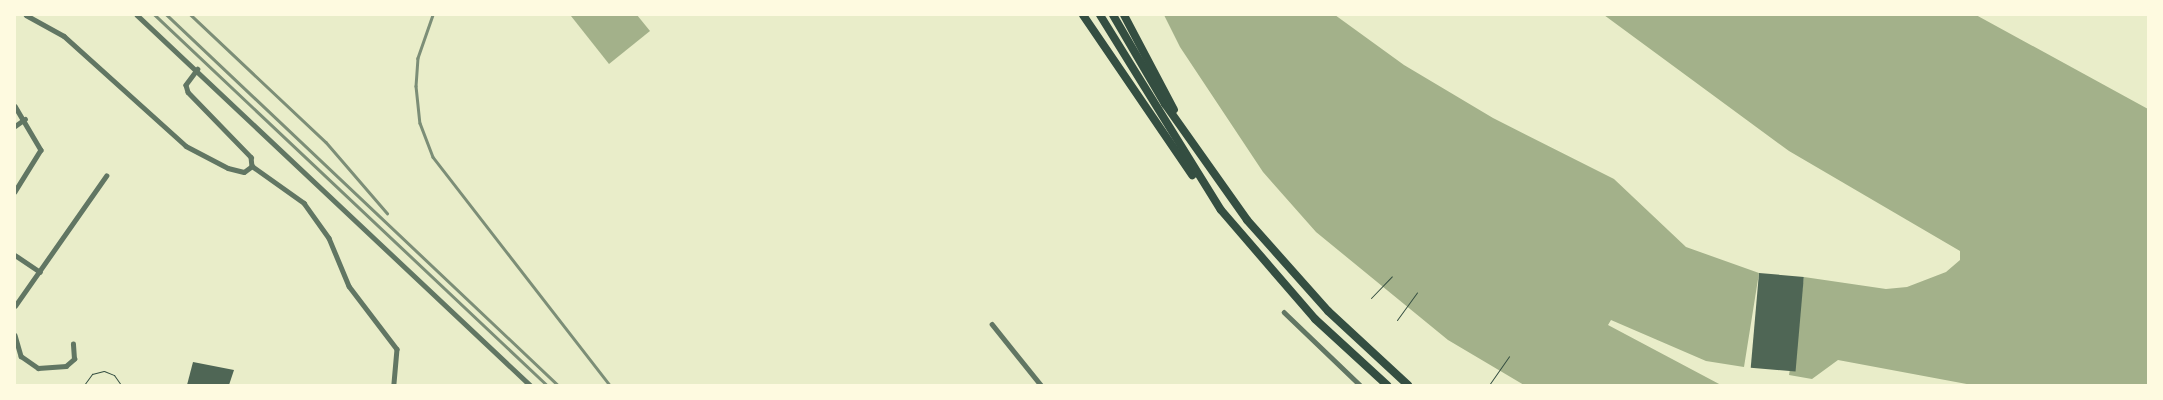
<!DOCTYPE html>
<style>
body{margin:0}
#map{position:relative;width:2163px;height:400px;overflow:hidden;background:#e9edc9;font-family:"Fira Sans Condensed",sans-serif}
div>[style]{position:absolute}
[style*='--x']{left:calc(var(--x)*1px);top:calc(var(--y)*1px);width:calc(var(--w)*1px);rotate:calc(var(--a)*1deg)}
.water>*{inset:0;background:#a3b18a}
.building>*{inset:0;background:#4f6655;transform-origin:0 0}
.path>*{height:1px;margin:-0.5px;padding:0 0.5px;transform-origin:0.5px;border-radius:0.5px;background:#344e41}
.minor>*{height:4.5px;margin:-2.25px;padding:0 2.25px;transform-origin:2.25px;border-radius:2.25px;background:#617663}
.trunk>*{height:8px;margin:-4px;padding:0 4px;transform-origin:4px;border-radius:4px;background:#344e41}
.rail>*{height:2.5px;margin:-1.25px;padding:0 1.25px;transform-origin:1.25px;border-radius:1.25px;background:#7c8e77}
span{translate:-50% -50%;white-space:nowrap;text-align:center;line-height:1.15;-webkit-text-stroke:4px #fefae0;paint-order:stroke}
.frame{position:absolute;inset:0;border:16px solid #fefae0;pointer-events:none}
</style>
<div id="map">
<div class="water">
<div style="clip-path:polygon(637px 15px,650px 31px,609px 64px,571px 16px)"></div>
<div style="clip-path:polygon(1164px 15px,1335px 15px,1404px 65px,1493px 118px,1614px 179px,1686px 247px,1759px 273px,1744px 367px,1706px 361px,1611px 320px,1608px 325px,1721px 385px,1524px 385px,1448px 340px,1316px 232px,1263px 172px,1180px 47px)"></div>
<div style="clip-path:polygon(1604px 15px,1976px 15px,2148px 109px,2148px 385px,1972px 385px,1838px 360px,1812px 379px,1789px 375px,1804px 277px,1886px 289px,1907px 287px,1946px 272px,1960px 260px,1960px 251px,1789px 151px)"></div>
</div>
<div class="building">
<div style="left:1759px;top:273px;width:45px;height:95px;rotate:5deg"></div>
<div style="clip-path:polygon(193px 362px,234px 370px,229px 385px,187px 385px)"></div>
</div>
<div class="path">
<div style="--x:1371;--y:298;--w:30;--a:-46"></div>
<div style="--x:1397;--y:320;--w:34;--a:-54"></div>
<div style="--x:84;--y:385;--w:14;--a:-54"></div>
<div style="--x:92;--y:374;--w:12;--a:-14"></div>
<div style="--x:104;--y:371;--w:11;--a:22"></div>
<div style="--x:114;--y:375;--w:12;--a:55"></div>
<div style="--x:1489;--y:385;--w:35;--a:-55"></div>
</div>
<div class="minor">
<div style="--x:26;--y:15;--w:43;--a:28.9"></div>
<div style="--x:64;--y:36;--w:164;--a:42"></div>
<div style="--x:186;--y:146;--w:47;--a:27.6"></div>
<div style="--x:228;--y:168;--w:16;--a:14"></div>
<div style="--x:244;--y:172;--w:10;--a:-37"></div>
<div style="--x:137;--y:15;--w:540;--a:43.27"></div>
<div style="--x:198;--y:69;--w:20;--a:127"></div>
<div style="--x:186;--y:85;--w:7;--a:74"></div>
<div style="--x:188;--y:92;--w:91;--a:45.9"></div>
<div style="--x:251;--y:157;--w:9;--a:84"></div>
<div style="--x:15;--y:106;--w:51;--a:59.4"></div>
<div style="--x:41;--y:150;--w:49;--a:121.8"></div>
<div style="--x:15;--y:126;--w:12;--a:-35"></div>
<div style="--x:252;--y:166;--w:64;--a:35.4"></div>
<div style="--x:304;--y:203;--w:43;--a:54.5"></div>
<div style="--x:329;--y:238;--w:52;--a:67.4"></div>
<div style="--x:349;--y:286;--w:79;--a:52.7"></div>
<div style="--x:397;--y:349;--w:36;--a:95"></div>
<div style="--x:15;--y:255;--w:30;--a:34"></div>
<div style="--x:15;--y:306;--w:159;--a:-55"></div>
<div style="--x:1284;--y:312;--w:105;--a:43.8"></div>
<div style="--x:992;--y:324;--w:78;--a:51.2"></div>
<div style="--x:15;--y:335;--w:22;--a:74"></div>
<div style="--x:21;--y:356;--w:21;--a:35"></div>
<div style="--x:38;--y:368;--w:28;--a:-4"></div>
<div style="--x:66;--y:366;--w:11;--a:-41"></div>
<div style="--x:74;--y:359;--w:15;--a:-94"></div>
</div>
<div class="trunk">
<div style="--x:1083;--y:15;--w:194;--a:55.7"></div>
<div style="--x:1100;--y:15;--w:229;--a:58.2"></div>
<div style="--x:1221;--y:210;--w:144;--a:49.2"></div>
<div style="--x:1315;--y:319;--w:98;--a:42.5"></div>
<div style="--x:1113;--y:15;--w:103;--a:59.7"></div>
<div style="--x:1165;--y:104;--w:142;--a:54.7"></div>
<div style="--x:1247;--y:220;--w:122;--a:48.3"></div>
<div style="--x:1328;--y:311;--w:109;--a:42.8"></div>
<div style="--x:1124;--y:15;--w:107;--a:62.2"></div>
</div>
<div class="rail">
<div style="--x:155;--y:15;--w:539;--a:43.35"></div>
<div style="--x:167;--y:15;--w:538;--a:43.42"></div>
<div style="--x:191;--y:15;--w:185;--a:43.3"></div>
<div style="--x:326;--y:142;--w:94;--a:49.3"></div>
<div style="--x:433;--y:15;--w:46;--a:109.2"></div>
<div style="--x:418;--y:58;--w:28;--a:94"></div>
<div style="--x:416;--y:86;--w:37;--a:84"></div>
<div style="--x:420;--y:123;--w:36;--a:69"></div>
<div style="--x:433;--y:157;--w:289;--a:52.2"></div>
</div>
<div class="frame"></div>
</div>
